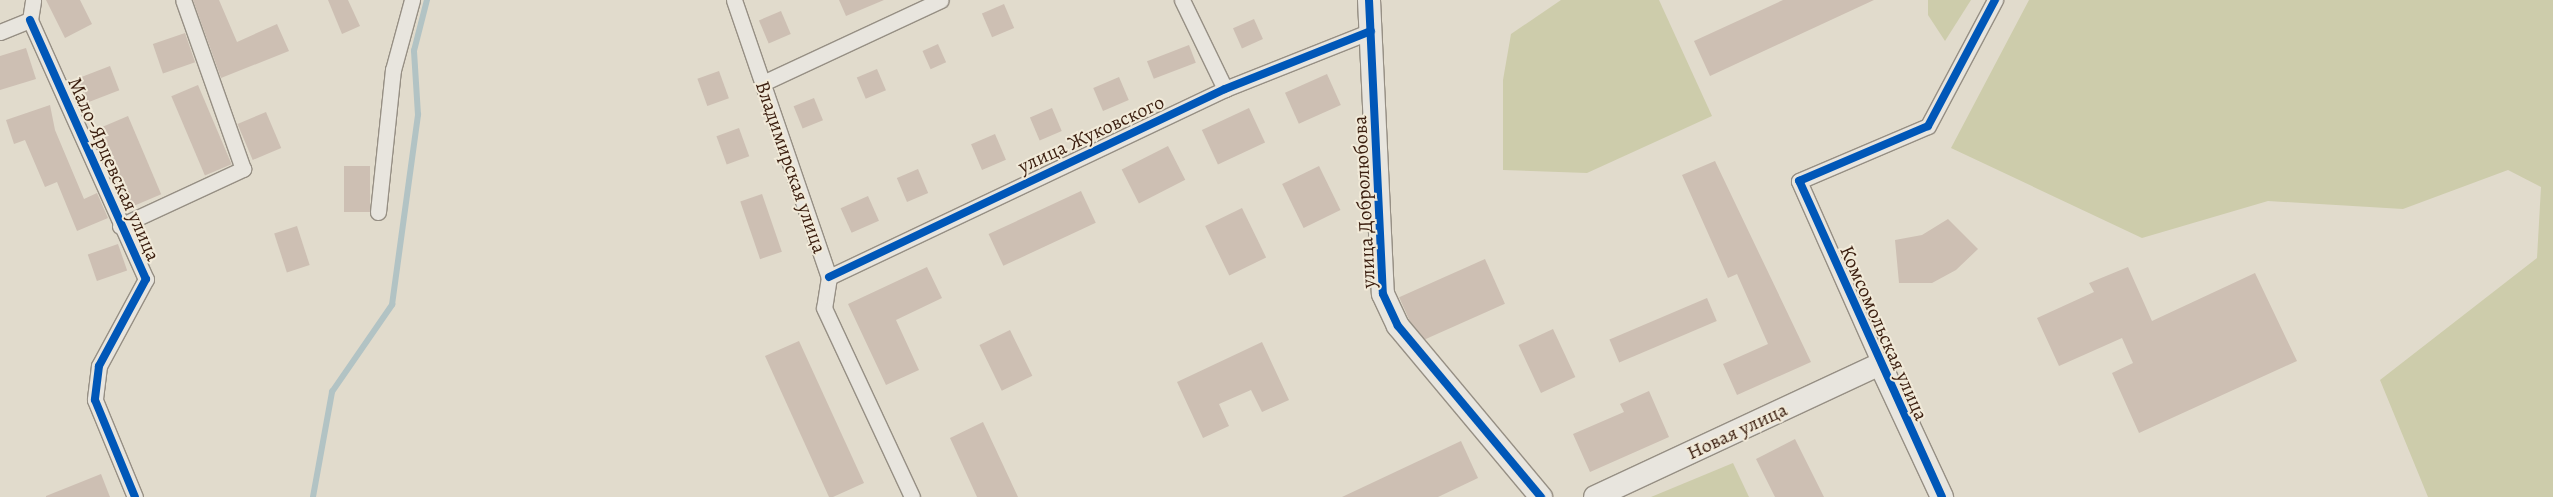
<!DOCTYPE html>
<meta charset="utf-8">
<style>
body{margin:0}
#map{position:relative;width:2553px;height:497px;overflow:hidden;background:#e1dbcc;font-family:Alegreya,serif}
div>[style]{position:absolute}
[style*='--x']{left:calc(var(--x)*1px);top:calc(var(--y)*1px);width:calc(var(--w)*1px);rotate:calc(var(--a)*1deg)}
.green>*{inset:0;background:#cdccab}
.stream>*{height:5.5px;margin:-2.75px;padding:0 2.75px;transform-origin:2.75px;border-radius:2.75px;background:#b2c3c4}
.building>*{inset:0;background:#cdbfb3;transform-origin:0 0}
.roads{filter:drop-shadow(1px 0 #968f84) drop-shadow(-1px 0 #968f84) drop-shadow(0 1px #968f84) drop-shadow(0 -1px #968f84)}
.street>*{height:15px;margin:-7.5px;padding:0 7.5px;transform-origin:7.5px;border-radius:7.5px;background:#e8e5de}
.secondary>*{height:22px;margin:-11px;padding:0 11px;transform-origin:11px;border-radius:11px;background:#e8e5de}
.cycleway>*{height:8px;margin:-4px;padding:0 4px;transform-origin:4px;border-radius:4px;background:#0057b8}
span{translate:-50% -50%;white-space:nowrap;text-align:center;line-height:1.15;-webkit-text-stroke:4px #f1ead9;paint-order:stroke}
.street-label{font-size:20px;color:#3a1d0e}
</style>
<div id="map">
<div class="green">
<div style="clip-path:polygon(1561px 0,1659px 0,1712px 116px,1587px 173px,1503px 170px,1503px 80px,1511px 34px)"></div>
<div style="clip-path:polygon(1928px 0,1971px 0,1945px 41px,1928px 15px)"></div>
<div style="clip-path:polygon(2029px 0,2553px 0,2553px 497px,2428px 497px,2380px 380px,2537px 258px,2541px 187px,2508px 170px,2403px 209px,2268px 201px,2142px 238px,1951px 148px)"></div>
<div style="clip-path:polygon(1733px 463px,1749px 497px,1651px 497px)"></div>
</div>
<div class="stream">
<div style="--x:313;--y:497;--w:107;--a:-79.7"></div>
<div style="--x:332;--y:392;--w:106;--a:-55.4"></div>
<div style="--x:392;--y:305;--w:192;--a:-82.2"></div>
<div style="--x:418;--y:115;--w:64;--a:-93.6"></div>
<div style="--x:414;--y:51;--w:53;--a:-75.7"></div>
</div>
<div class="building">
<div style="clip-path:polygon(46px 0,80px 0,92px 24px,65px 38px)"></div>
<div style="clip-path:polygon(193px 0,219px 0,237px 42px,277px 24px,289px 51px,221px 78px)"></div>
<div style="clip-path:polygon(328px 0,348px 0,360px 26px,342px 34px)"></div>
<div style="clip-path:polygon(839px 0,884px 0,846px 16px)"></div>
<div style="clip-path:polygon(1783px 0,1874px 0,1710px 76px,1694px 41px)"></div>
<div style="left:1004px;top:4px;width:26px;height:24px;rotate:67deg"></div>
<div style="left:781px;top:11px;width:25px;height:24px;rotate:67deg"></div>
<div style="left:1254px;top:19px;width:22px;height:23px;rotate:66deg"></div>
<div style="left:185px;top:33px;width:31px;height:34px;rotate:71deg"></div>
<div style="left:938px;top:44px;width:20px;height:17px;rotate:66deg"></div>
<div style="left:1189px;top:45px;width:19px;height:45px;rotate:69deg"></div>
<div style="clip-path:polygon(26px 48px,36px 79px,0 90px,0 56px)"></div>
<div style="left:110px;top:66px;width:26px;height:41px;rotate:69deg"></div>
<div style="left:877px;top:69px;width:23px;height:22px;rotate:67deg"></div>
<div style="left:719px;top:71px;width:29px;height:23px;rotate:70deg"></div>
<div style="left:1327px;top:74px;width:34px;height:46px;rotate:66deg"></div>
<div style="left:1119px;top:77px;width:25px;height:28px;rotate:67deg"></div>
<div style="left:198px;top:85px;width:86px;height:29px;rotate:67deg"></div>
<div style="left:814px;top:98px;width:24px;height:22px;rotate:68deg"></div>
<div style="clip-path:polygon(50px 105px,55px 130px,84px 199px,97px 193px,108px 218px,77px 231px,57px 182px,45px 187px,25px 140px,14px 144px,6px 120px)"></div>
<div style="left:1052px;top:108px;width:25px;height:24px;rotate:67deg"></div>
<div style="left:1249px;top:108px;width:38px;height:52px;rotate:65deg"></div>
<div style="left:266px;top:112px;width:39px;height:31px;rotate:67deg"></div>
<div style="left:128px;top:116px;width:85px;height:37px;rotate:67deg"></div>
<div style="left:739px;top:128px;width:30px;height:24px;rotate:70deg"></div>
<div style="left:995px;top:134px;width:28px;height:26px;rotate:67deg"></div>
<div style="left:1168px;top:146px;width:38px;height:52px;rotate:63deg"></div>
<div style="clip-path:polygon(1715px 161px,1811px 362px,1737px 395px,1723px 364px,1768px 344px,1737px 274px,1728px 278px,1682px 175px)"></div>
<div style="left:344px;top:166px;width:26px;height:46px"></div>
<div style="left:1319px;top:166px;width:49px;height:41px;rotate:64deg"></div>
<div style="left:918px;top:169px;width:26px;height:23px;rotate:67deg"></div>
<div style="left:1081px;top:191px;width:35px;height:102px;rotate:65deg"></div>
<div style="left:762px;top:194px;width:61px;height:23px;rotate:71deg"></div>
<div style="left:868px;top:196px;width:27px;height:30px;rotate:66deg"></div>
<div style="left:1242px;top:208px;width:55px;height:41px;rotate:64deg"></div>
<div style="clip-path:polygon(1948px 219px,1978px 249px,1956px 270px,1932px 283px,1899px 283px,1895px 240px,1922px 235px)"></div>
<div style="left:297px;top:226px;width:41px;height:24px;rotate:72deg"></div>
<div style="left:118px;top:244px;width:28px;height:32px;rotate:71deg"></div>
<div style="left:1485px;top:259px;width:49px;height:94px;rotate:66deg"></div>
<div style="clip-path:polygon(927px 267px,942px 298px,896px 320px,919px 370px,886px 385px,848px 304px)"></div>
<div style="clip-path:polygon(2128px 267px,2152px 321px,2255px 273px,2297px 361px,2139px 433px,2112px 373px,2133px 363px,2122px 338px,2059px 366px,2037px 318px,2094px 292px,2089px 283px)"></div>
<div style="left:1707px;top:298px;width:25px;height:106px;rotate:67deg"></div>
<div style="left:1553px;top:329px;width:53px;height:38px;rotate:65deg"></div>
<div style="left:1010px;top:330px;width:51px;height:34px;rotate:64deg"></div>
<div style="clip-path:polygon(799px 341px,864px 483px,833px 497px,829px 497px,765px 356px)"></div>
<div style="clip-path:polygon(1262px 342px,1289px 400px,1262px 412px,1251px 390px,1219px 404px,1229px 426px,1203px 438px,1177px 382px)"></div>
<div style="clip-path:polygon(1649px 391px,1669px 437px,1590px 472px,1573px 434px,1624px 412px,1620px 404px)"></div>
<div style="clip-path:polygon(983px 422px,1018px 497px,977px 497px,950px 438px)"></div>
<div style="clip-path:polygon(1795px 439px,1824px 497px,1775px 497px,1756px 459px)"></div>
<div style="clip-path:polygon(1461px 441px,1478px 478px,1438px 497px,1342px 497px)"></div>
<div style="clip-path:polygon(101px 474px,110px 497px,46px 497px,46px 496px)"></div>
</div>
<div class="roads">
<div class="street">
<div style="--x:734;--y:0;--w:293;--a:71.1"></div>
<div style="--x:829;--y:277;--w:31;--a:99"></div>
<div style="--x:824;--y:308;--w:208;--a:65"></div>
<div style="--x:1182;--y:0;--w:99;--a:64.2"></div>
<div style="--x:30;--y:20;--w:284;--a:65.9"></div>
<div style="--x:146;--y:279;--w:99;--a:118.4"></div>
<div style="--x:99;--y:366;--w:34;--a:97"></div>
<div style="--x:95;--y:400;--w:105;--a:67.6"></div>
<div style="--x:0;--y:32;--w:32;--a:-22"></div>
<div style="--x:30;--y:20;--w:20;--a:-81"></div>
<div style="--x:763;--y:83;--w:196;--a:-25"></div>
<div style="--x:378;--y:212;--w:143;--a:-84"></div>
<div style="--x:393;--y:70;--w:73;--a:-74.8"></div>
<div style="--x:120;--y:226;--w:136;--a:-24.9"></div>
<div style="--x:243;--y:169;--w:179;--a:-109.5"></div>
<div style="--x:829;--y:277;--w:438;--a:-25.4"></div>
<div style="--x:1225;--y:89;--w:157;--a:-21.7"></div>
<div style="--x:1880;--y:364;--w:200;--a:-113.9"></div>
<div style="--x:1799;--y:181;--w:140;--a:-23.1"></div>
<div style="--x:1928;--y:126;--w:143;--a:-62"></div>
</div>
<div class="secondary">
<div style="--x:1369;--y:0;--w:294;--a:87.3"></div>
<div style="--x:1383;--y:294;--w:35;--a:65"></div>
<div style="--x:1398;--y:326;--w:223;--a:50.1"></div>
<div style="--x:1595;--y:497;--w:315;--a:-25"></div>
<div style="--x:1880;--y:364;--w:147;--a:65"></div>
</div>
</div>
<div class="cycleway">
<div style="--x:1369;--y:0;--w:294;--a:87.3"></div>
<div style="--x:1383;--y:294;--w:35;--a:65"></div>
<div style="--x:1398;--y:326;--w:223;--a:50.1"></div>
<div style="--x:30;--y:20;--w:284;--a:65.9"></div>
<div style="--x:146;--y:279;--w:99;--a:118.4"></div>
<div style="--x:99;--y:366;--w:34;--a:97"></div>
<div style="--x:95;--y:400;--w:105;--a:67.6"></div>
<div style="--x:829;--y:277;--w:438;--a:-25.4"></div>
<div style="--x:1225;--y:89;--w:157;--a:-21.7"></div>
<div style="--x:1942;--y:497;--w:347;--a:-114.3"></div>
<div style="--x:1799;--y:181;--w:140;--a:-23.1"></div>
<div style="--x:1928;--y:126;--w:143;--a:-62"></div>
</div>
<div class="street-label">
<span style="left:1091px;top:134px;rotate:-25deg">улица Жуковского</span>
<span style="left:791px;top:167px;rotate:71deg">Владимирская улица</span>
<span style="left:114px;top:169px;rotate:66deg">Мало-Ярцевская улица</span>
<span style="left:1364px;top:202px;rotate:-93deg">улица Добролюбова</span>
<span style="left:1884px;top:333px;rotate:66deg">Комсомольская улица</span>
<span style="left:1737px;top:431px;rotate:-25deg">Новая улица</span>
</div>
</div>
